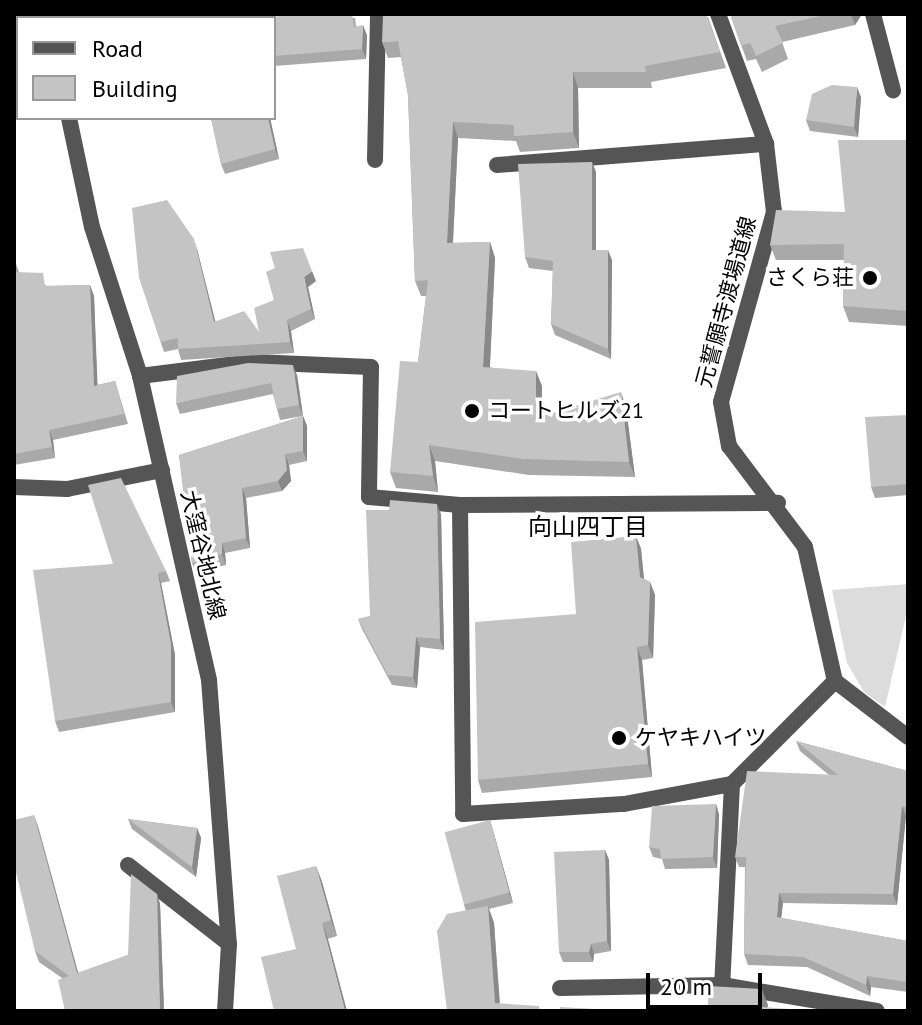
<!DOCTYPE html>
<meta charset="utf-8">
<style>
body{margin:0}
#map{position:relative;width:922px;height:1025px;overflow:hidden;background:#fff;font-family:"PT Sans","Noto Sans JP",sans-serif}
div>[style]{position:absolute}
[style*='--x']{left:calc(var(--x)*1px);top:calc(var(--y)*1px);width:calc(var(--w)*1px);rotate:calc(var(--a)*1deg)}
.green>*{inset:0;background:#dcdcdc}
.lane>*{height:16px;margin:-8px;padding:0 8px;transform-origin:8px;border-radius:8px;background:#555}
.street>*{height:16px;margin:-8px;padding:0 8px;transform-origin:8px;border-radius:8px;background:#555}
.wall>*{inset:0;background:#a9a9a9;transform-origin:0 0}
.shaded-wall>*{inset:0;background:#898989}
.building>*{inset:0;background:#c4c4c4;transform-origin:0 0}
.dots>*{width:22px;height:22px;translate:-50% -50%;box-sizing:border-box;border:4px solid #fff;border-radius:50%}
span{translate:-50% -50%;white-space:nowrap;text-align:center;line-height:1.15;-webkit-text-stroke:7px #fff;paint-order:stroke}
.poi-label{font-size:22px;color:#000}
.right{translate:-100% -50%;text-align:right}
.left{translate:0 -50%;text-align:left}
.street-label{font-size:22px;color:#000}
.neighbourhood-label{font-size:24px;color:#000}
.frame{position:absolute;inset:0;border:16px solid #000;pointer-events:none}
.legend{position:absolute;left:16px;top:16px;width:260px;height:104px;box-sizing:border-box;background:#fff;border:2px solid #999;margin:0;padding:10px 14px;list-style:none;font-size:24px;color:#000}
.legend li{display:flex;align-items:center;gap:16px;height:40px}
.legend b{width:40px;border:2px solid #999}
.scale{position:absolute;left:646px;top:973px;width:116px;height:36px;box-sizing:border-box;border:4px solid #000;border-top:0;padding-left:10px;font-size:24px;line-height:28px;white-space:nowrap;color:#000;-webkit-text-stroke:6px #fff;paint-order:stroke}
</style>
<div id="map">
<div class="green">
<div style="clip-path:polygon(908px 584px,908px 607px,885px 707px,864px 692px,847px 663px,832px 590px)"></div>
</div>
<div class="lane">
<div style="--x:873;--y:14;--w:79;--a:75.3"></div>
<div style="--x:375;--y:160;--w:146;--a:-88.8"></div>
<div style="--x:497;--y:165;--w:270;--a:-4.5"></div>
<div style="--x:140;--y:376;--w:112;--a:-7.2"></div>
<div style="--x:251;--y:362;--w:120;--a:2.4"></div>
<div style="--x:371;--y:367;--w:130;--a:90.9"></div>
<div style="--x:369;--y:497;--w:91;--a:5"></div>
<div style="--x:460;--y:505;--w:318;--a:-0.4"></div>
<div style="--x:460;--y:505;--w:309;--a:89.4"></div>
<div style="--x:463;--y:814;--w:161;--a:-3.6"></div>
<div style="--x:624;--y:804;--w:110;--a:-10.5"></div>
<div style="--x:732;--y:784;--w:201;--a:92.8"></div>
<div style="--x:732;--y:784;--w:146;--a:-45"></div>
<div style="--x:560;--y:988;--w:162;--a:-1.1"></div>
<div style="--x:722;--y:985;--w:157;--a:9.5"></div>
</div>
<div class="street">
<div style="--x:718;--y:14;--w:139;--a:69.7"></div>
<div style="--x:766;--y:144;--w:68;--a:83.3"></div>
<div style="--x:774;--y:212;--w:197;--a:105.6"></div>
<div style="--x:721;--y:402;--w:45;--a:79.7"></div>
<div style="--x:729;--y:446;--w:126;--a:53"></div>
<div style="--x:805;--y:547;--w:137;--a:77.4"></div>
<div style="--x:835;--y:681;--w:92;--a:37.5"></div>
<div style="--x:63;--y:18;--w:4;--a:-90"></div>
<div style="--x:69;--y:118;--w:111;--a:78.1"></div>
<div style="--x:92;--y:227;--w:157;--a:72.1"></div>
<div style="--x:140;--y:376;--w:312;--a:77.2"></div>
<div style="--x:209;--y:680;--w:265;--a:85.7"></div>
<div style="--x:229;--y:944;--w:67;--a:93.4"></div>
<div style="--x:14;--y:487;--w:53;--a:2.2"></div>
<div style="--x:67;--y:489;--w:97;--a:-11.3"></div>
<div style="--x:128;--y:865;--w:128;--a:38"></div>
</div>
<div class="wall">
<div style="clip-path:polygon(730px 14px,862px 14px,855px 25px,782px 42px,788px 59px,762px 72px,756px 59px,747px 61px)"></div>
<div style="clip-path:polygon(708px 17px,726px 68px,651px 82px,652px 88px,578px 88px,579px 148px,520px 152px,516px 141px,458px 138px,453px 243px,490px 242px,495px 258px,490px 367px,542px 386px,542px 416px,626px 408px,635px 477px,529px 475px,435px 461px,438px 492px,396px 488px,390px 472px,418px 362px,426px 296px,421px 296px,415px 281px,408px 95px,401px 57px,388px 58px,382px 42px)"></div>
<div style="clip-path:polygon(274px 18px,355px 18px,356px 26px,367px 35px,366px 59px,274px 66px)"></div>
<div style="left:18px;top:32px;width:49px;height:4px;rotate:90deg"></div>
<div style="clip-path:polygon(861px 97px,858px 137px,810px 131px,806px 120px)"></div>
<div style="clip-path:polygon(211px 118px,270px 118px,279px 159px,225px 174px,221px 164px)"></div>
<div style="clip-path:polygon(908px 140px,908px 326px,849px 322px,843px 306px,844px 260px,776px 260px,770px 245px,845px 212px)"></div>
<div style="clip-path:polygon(592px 162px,596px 172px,596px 250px,612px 260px,611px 359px,555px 335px,551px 324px,553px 271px,529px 268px,525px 257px)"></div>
<div style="clip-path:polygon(197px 249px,215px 321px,259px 332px,274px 300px,316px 281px,308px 287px,315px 319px,291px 331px,294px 353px,181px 360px,178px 349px,164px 352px,139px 277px)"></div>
<div style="clip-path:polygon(14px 258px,19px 272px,47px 286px,90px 285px,94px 296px,97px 385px,115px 381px,128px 424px,53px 440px,55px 458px,14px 465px)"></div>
<div style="clip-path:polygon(297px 375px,303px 416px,280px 420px,273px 394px,180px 414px,176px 403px)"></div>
<div style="clip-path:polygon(908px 415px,908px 495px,875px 498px,871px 487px)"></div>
<div style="clip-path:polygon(303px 416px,307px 426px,307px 461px,289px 465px,291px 481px,282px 491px,246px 498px,250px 548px,225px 553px,226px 565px,196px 573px,192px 563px,179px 455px)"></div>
<div style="clip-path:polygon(441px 514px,444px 650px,420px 647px,417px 688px,392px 685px,362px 629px,358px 619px,370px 616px)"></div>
<div style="clip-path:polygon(636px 536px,641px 549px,644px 579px,650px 582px,655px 595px,653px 658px,642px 660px,652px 777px,482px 793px,478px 780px,576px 614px)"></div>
<div style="clip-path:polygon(113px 564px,166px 571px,170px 581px,161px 583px,175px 655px,175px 712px,59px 732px,55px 721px)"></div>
<div style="clip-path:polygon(796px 741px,908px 771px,908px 817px,906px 816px,897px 905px,783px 903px,781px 918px,908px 941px,908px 992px,871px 987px,870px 996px,807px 967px,748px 965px,744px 954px,745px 867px,739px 867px,735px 857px,829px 775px,800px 751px)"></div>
<div style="clip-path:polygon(716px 804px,719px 815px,717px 868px,665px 869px,662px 859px,653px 857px,649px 847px)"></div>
<div style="clip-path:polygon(34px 815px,78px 973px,128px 955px,157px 894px,160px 904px,164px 1011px,65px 1011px,62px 978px,39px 962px,35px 951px)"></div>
<div style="clip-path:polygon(128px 819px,197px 828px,201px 838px,196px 877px,132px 829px)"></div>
<div style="clip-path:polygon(490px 820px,513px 903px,489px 909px,494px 923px,500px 1003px,447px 1011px,466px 911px,464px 905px)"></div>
<div style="clip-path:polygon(605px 850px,609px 860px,611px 951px,594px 954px,593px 962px,563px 962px,559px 952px)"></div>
<div style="clip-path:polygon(316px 866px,322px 882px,337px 936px,296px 949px)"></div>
</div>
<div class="shaded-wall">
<div style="clip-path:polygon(851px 14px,862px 14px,855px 25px)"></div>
<div style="clip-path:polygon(363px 25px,367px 35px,366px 59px,362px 49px)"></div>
<div style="clip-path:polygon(573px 72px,578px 88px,579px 148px,573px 132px)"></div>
<div style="clip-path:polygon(857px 87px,861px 97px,858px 137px,854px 127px)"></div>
<div style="clip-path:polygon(268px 118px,270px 118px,279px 159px,275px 149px)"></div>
<div style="clip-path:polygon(453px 122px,458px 138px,452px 259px,447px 243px)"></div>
<div style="clip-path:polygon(592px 162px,596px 172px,596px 261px,592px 250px)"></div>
<div style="clip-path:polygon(194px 239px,197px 249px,218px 332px,214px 322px)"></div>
<div style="clip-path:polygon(490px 242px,495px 258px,489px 383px,483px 367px)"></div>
<div style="clip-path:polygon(608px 250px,612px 260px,611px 359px,608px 349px)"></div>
<div style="clip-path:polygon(312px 271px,316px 281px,308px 287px,315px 319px,311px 309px,304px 277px)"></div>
<div style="clip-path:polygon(90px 285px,94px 296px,98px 396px,94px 386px)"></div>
<div style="clip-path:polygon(287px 320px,291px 331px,294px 353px,290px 342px)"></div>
<div style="clip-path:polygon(293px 365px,297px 375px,303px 416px,299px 405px)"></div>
<div style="clip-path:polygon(536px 371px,542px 386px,541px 434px,536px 418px)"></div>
<div style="clip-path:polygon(621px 392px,626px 408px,635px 477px,629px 462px)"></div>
<div style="clip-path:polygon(303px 416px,307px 426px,307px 461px,303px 451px)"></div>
<div style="clip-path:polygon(49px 430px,53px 440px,55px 458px,52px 447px)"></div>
<div style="clip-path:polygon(429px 445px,435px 461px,438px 492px,433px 476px)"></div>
<div style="clip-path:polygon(285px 454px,289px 465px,291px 481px,282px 491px,278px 481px)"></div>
<div style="clip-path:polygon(242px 488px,246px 498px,250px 548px,246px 538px)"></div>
<div style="clip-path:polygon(437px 504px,441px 514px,444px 650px,440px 639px)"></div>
<div style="clip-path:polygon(636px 536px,641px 549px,645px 590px,640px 577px)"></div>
<div style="clip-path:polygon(222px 543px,225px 553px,226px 565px,222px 554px)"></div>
<div style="clip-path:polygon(158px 573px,161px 583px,175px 655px,175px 712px,171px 702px)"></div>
<div style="clip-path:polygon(650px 582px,655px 595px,653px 658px,648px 645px)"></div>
<div style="clip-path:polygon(416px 637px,420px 647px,417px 688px,413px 677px)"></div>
<div style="clip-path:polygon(637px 647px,642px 660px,652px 777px,648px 764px)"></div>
<div style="clip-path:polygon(716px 804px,719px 815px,717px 868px,713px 857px)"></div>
<div style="clip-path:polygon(902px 806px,906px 816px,897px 905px,893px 894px)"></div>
<div style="clip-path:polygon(34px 815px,38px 826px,81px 983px,77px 973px)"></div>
<div style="clip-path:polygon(490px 820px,493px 830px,513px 903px,509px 893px)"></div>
<div style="clip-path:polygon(197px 828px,201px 838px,196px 877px,192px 867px)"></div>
<div style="clip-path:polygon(605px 850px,609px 860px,611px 951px,607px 941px)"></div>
<div style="clip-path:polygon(316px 866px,322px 882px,337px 936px,331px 920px)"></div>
<div style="clip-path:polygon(779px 893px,783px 903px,780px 927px,777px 917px)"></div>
<div style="clip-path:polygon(157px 894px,160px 904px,164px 1011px,160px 1011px)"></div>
<div style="clip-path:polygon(488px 906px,494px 923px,500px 1011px,495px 1003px)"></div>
<div style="clip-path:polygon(322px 923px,328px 939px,347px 1011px,345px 1011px)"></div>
<div style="clip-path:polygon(591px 944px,594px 954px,593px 962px,589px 952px)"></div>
<div style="clip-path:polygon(867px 976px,871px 987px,870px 996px,866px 985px)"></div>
<div style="clip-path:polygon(762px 989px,768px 1005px,767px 1011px,761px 1007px)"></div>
</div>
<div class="building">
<div style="clip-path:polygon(114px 14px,124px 14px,125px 18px,100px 18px)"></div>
<div style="clip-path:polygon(285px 14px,352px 14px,354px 27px,363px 25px,362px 49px,274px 56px,274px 18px,272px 18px)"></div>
<div style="clip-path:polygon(386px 14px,706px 14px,720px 52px,645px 66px,646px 72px,573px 72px,573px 132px,514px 136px,514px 125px,453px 122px,447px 243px,490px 242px,483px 367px,536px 371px,536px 418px,621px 392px,629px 462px,523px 459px,429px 445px,433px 476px,390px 472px,400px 361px,418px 362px,428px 280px,415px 281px,408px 95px,398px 41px,382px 42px,383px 15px)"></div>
<div style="clip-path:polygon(730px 14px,830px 14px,775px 26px,783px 43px,756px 56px,750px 43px,741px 46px)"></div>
<div style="left:18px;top:32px;width:39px;height:4px;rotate:90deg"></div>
<div style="clip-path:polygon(832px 85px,857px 87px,854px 127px,806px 120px,812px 94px)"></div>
<div style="clip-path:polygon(211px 118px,268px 118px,275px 149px,221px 164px)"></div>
<div style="clip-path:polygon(838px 140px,908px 140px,908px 311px,843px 306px,844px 244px,770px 245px,776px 210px,845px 212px)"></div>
<div style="clip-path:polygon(592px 162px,592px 250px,608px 250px,608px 349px,551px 324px,553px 261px,525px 257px,518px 164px)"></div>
<div style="clip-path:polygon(167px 200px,194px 239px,214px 322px,244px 311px,259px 332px,254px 308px,274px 300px,266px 272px,275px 268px,270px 252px,303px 248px,312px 271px,304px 277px,311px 309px,287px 320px,290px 342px,178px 349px,178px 338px,161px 342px,139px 277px,132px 208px)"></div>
<div style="clip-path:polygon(14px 258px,16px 272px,43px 273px,45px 286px,90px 285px,94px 386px,115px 381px,124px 414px,49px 430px,52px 447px,14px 454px)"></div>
<div style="clip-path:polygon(248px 363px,293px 365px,299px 405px,277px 409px,271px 383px,176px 403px,177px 376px)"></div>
<div style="clip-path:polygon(908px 415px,908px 484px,871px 487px,865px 417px)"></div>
<div style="clip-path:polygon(303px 416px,303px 451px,285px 454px,287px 470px,278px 481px,242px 488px,246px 538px,222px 543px,222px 554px,192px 563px,179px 455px)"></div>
<div style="clip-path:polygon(121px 478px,166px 571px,158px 573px,171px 644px,171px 702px,55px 721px,33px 570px,113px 564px,88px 485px)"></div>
<div style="clip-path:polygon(390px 500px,437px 504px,440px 639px,416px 637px,413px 677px,388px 675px,358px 619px,370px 616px,366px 510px,389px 510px)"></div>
<div style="clip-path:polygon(636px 536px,640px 577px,650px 582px,648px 645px,637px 647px,648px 764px,478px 780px,475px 622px,576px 614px,571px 542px)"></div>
<div style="clip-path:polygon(796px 741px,908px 771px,908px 808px,902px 806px,893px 894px,779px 893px,777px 917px,908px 941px,908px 982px,867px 976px,866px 985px,803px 957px,744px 954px,746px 857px,735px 857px,747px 771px,838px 775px)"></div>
<div style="clip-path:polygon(716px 804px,713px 857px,661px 859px,660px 849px,649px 847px,652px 806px)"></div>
<div style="clip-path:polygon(34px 815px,77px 973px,128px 955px,131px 874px,157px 894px,160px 1011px,65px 1011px,58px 980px,69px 976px,35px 951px,14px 864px,14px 835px,15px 834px,14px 820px)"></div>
<div style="clip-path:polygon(128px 819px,197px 828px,192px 867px)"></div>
<div style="left:490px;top:820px;width:75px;height:47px;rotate:75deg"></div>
<div style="clip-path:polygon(605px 850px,607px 941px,591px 944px,589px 952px,559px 952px,554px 852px)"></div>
<div style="clip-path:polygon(316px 866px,331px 920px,322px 923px,345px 1011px,274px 1011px,261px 957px,296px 949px,277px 876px)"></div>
<div style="clip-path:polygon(488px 906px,495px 1003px,539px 1006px,540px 1011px,447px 1011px,437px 931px,447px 914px)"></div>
<div style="clip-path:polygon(708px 986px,762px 989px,761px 1007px,818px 1011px,708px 1011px)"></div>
<div style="clip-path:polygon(560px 1007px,631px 1011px,560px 1011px)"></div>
</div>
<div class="dots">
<div style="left:870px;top:278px;background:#000"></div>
<div style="left:472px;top:411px;background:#000"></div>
<div style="left:619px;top:738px;background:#000"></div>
</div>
<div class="poi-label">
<span class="right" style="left:854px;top:278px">さくら荘</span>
<span class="left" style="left:488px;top:411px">コートヒルズ21</span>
<span class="left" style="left:635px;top:738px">ケヤキハイツ</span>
</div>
<div class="street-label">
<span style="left:726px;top:302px;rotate:-75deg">元誓願寺渡場道線</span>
<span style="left:203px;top:555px;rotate:77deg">大窪谷地北線</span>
</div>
<div class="neighbourhood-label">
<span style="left:588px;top:527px">向山四丁目</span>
</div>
<div class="frame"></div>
<ul class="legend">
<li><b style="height:10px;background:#555"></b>Road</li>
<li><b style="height:22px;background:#c4c4c4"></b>Building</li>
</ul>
<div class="scale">20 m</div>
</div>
